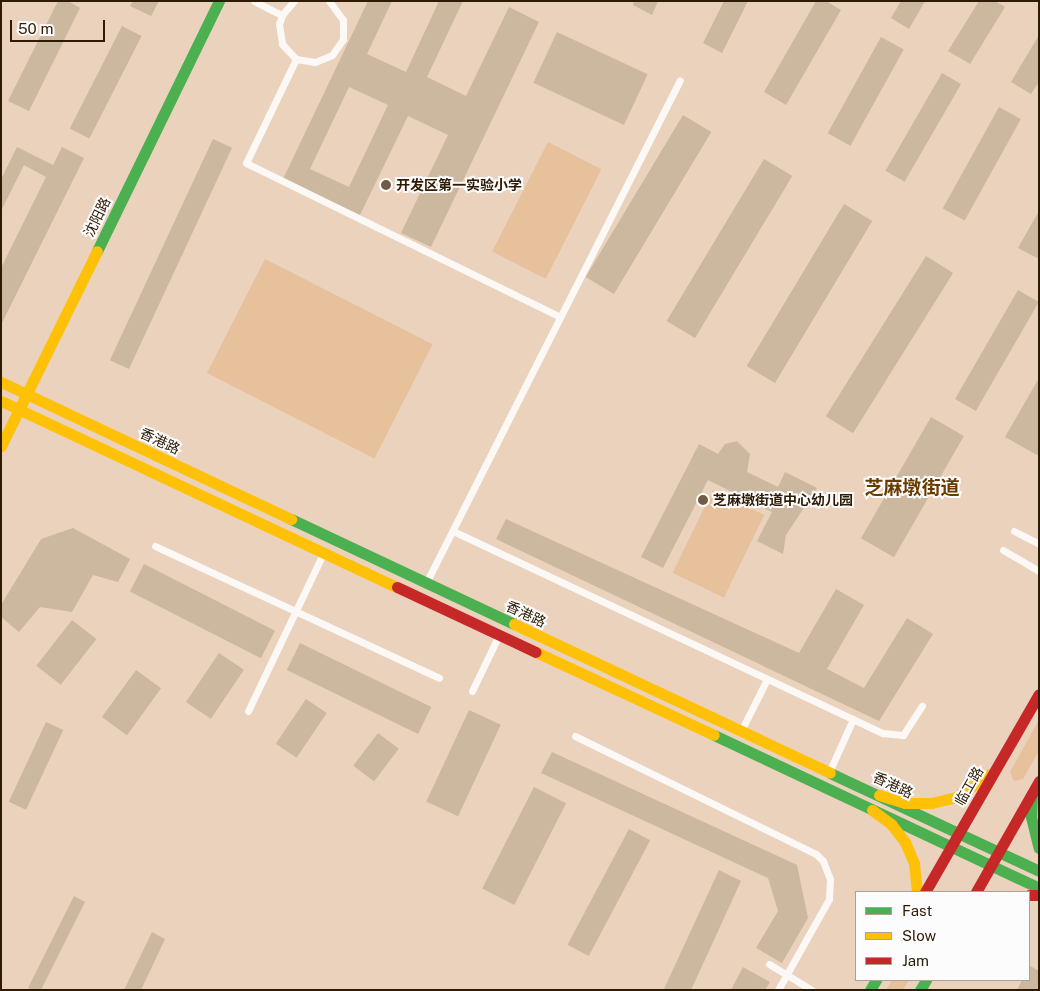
<!DOCTYPE html>
<meta charset="utf-8">
<style>
body{margin:0}
#map{position:relative;width:1040px;height:991px;overflow:hidden;background:#ead2bd;font-family:"Public Sans","Noto Sans SC",sans-serif}
div>[style]{position:absolute}
[style*='--x']{left:calc(var(--x)*1px);top:calc(var(--y)*1px);width:calc(var(--w)*1px);rotate:calc(var(--a)*1deg)}
.green>*{inset:0;background:#e7c09c;transform-origin:0 0}
.building>*{inset:0;background:#cbb89e;transform-origin:0 0}
.lane>*{height:7px;margin:-3.5px;padding:0 3.5px;transform-origin:3.5px;border-radius:3.5px;background:#fcf8f5}
.fast>*{height:11px;margin:-5.5px;padding:0 5.5px;transform-origin:5.5px;border-radius:5.5px;background:#4caf50}
.slow>*{height:11px;margin:-5.5px;padding:0 5.5px;transform-origin:5.5px;border-radius:5.5px;background:#ffc107}
.jam>*{height:11px;margin:-5.5px;padding:0 5.5px;transform-origin:5.5px;border-radius:5.5px;background:#c62828}
.dots>*{width:14px;height:14px;translate:-50% -50%;box-sizing:border-box;border:2px solid #fcfcfc;border-radius:50%}
span{translate:-50% -50%;white-space:nowrap;text-align:center;line-height:1.15;-webkit-text-stroke:4px #fcfcfc;paint-order:stroke}
.poi-label{font-size:14px;color:#2e1b06;font-weight:700}
.left{translate:0 -50%;text-align:left}
.street-label{font-size:14px;color:#2e1b06}
.district-label{font-size:19px;color:#673a00;font-weight:700}
.frame{position:absolute;inset:0;border:2px solid #2e1b06;pointer-events:none}
.legend{position:absolute;left:855px;top:891px;width:175px;height:90px;box-sizing:border-box;background:#fcfcfc;border:1px solid #aaa29a;margin:0;padding:6px 9px;list-style:none;font-size:15px;color:#2e1b06}
.legend li{display:flex;align-items:center;gap:10px;height:25px}
.legend b{width:25px;border:1px solid #aaa29a}
.scale{position:absolute;left:10px;top:20px;width:95px;height:22px;box-sizing:border-box;border:2px solid #2e1b06;border-top:0;padding-left:6px;font-size:15px;line-height:18px;white-space:nowrap;color:#2e1b06;-webkit-text-stroke:4px #fcfcfc;paint-order:stroke}
</style>
<div id="map">
<div class="green">
<div style="left:548px;top:142px;width:60px;height:123px;rotate:27deg"></div>
<div style="left:265px;top:259px;width:188px;height:128px;rotate:27deg"></div>
<div style="left:713px;top:490px;width:57px;height:92px;rotate:26deg"></div>
<div style="clip-path:polygon(1039px 720px,1039px 751px,1023px 779px,1014px 781px,1010px 772px)"></div>
<div style="clip-path:polygon(892px 980px,909px 980px,903px 990px,886px 990px)"></div>
</div>
<div class="building">
<div style="clip-path:polygon(58px 1px,68px 1px,80px 8px,29px 111px,8px 101px)"></div>
<div style="clip-path:polygon(133px 1px,159px 1px,151px 16px,130px 6px)"></div>
<div style="clip-path:polygon(evenodd,368px 1px,392px 1px,367px 54px,406px 72px,439px 1px,463px 1px,427px 77px,466px 96px,509px 7px,539px 22px,431px 247px,401px 233px,448px 135px,408px 116px,360px 215px,283px 179px,368px 1px,349px 87px,388px 105px,349px 187px,310px 169px,349px 87px)"></div>
<div style="clip-path:polygon(634px 1px,658px 1px,652px 15px,633px 5px)"></div>
<div style="clip-path:polygon(724px 1px,748px 1px,722px 53px,703px 43px)"></div>
<div style="clip-path:polygon(816px 1px,826px 1px,841px 10px,786px 105px,764px 92px)"></div>
<div style="clip-path:polygon(901px 1px,925px 1px,909px 29px,891px 18px)"></div>
<div style="clip-path:polygon(979px 1px,995px 1px,1005px 7px,970px 64px,948px 51px)"></div>
<div style="left:122px;top:26px;width:22px;height:115px;rotate:27deg"></div>
<div style="left:557px;top:32px;width:100px;height:56px;rotate:25deg"></div>
<div style="clip-path:polygon(1039px 35px,1039px 82px,1031px 94px,1011px 82px)"></div>
<div style="left:881px;top:37px;width:26px;height:110px;rotate:29deg"></div>
<div style="left:942px;top:73px;width:22px;height:113px;rotate:30deg"></div>
<div style="left:999px;top:107px;width:25px;height:116px;rotate:29deg"></div>
<div style="left:683px;top:115px;width:33px;height:189px;rotate:31deg"></div>
<div style="left:213px;top:139px;width:21px;height:244px;rotate:25deg"></div>
<div style="clip-path:polygon(17px 147px,53px 165px,62px 147px,84px 158px,1px 325px,1px 268px,46px 177px,24px 165px,1px 211px,1px 179px)"></div>
<div style="left:764px;top:159px;width:33px;height:189px;rotate:31deg"></div>
<div style="left:844px;top:204px;width:33px;height:189px;rotate:31deg"></div>
<div style="clip-path:polygon(1039px 211px,1039px 259px,1018px 248px)"></div>
<div style="left:926px;top:256px;width:32px;height:189px;rotate:32deg"></div>
<div style="left:1018px;top:290px;width:24px;height:126px;rotate:30deg"></div>
<div style="clip-path:polygon(1039px 378px,1039px 453px,1037px 455px,1005px 437px)"></div>
<div style="left:931px;top:417px;width:38px;height:140px;rotate:30deg"></div>
<div style="clip-path:polygon(737px 441px,750px 454px,747px 472px,778px 487px,785px 472px,817px 488px,786px 535px,783px 554px,757px 541px,772px 512px,708px 480px,663px 568px,641px 557px,699px 444px,718px 454px,725px 444px)"></div>
<div style="clip-path:polygon(506px 519px,799px 653px,836px 589px,864px 605px,827px 669px,864px 688px,907px 618px,933px 634px,879px 721px,496px 539px)"></div>
<div style="clip-path:polygon(73px 528px,130px 559px,118px 582px,93px 575px,72px 612px,40px 607px,19px 632px,1px 617px,1px 605px,41px 539px)"></div>
<div style="left:144px;top:564px;width:147px;height:31px;rotate:27deg"></div>
<div style="left:72px;top:620px;width:31px;height:58px;rotate:38deg"></div>
<div style="left:300px;top:643px;width:146px;height:30px;rotate:26deg"></div>
<div style="left:219px;top:653px;width:30px;height:59px;rotate:34deg"></div>
<div style="left:136px;top:670px;width:31px;height:58px;rotate:36deg"></div>
<div style="left:306px;top:699px;width:25px;height:54px;rotate:34deg"></div>
<div style="left:469px;top:710px;width:35px;height:101px;rotate:25deg"></div>
<div style="left:46px;top:722px;width:19px;height:88px;rotate:25deg"></div>
<div style="left:378px;top:733px;width:26px;height:41px;rotate:37deg"></div>
<div style="clip-path:polygon(552px 752px,797px 865px,808px 918px,782px 963px,756px 948px,778px 911px,768px 878px,541px 773px)"></div>
<div style="left:534px;top:787px;width:36px;height:114px;rotate:27deg"></div>
<div style="left:629px;top:829px;width:24px;height:131px;rotate:28deg"></div>
<div style="clip-path:polygon(719px 870px,741px 881px,691px 990px,667px 990px,664px 989px)"></div>
<div style="clip-path:polygon(74px 896px,85px 902px,41px 990px,32px 990px,28px 988px)"></div>
<div style="clip-path:polygon(152px 932px,165px 939px,141px 990px,124px 990px)"></div>
<div style="clip-path:polygon(1030px 966px,1039px 971px,1039px 990px,1017px 990px,1022px 980px,1029px 980px)"></div>
<div style="clip-path:polygon(743px 967px,770px 982px,765px 990px,731px 990px)"></div>
</div>
<div class="lane">
<div style="--x:254;--y:1;--w:31;--a:27"></div>
<div style="--x:294;--y:1;--w:18;--a:131"></div>
<div style="--x:282;--y:15;--w:9;--a:108"></div>
<div style="--x:279;--y:24;--w:20;--a:81"></div>
<div style="--x:282;--y:44;--w:21;--a:47"></div>
<div style="--x:296;--y:59;--w:19;--a:9"></div>
<div style="--x:315;--y:62;--w:18;--a:-22"></div>
<div style="--x:332;--y:55;--w:19;--a:-55"></div>
<div style="--x:343;--y:39;--w:19;--a:-90"></div>
<div style="--x:343;--y:20;--w:24;--a:-126"></div>
<div style="--x:296;--y:59;--w:115;--a:115.7"></div>
<div style="--x:246;--y:163;--w:350;--a:26.1"></div>
<div style="--x:453;--y:531;--w:475;--a:25.2"></div>
<div style="--x:883;--y:733;--w:20;--a:6"></div>
<div style="--x:903;--y:735;--w:35;--a:-57"></div>
<div style="--x:1014;--y:531;--w:28;--a:27"></div>
<div style="--x:155;--y:546;--w:313;--a:24.9"></div>
<div style="--x:1003;--y:550;--w:42;--a:30.3"></div>
<div style="--x:426;--y:583;--w:563;--a:-63.21"></div>
<div style="--x:472;--y:691;--w:62;--a:-64.3"></div>
<div style="--x:248;--y:711;--w:174;--a:-64.5"></div>
<div style="--x:742;--y:729;--w:56;--a:-63.4"></div>
<div style="--x:575;--y:736;--w:268;--a:26.1"></div>
<div style="--x:816;--y:854;--w:10;--a:45"></div>
<div style="--x:823;--y:861;--w:19;--a:69"></div>
<div style="--x:830;--y:879;--w:20;--a:93"></div>
<div style="--x:829;--y:899;--w:104;--a:119.3"></div>
<div style="--x:830;--y:770;--w:56;--a:-65.7"></div>
<div style="--x:769;--y:964;--w:50;--a:31.2"></div>
</div>
<div class="fast">
<div style="--x:97;--y:251;--w:278;--a:-64"></div>
<div style="--x:291;--y:519;--w:246;--a:25.2"></div>
<div style="--x:714;--y:735;--w:359;--a:25.2"></div>
<div style="--x:830;--y:773;--w:231;--a:25.1"></div>
<div style="--x:1032;--y:794;--w:23;--a:92"></div>
<div style="--x:1031;--y:817;--w:32;--a:76"></div>
<div style="--x:870;--y:990;--w:12;--a:-59"></div>
<div style="--x:920;--y:990;--w:12;--a:-59"></div>
</div>
<div class="slow">
<div style="--x:1;--y:382;--w:321;--a:25.3"></div>
<div style="--x:1;--y:401;--w:438;--a:25.2"></div>
<div style="--x:1;--y:446;--w:217;--a:-63.8"></div>
<div style="--x:514;--y:624;--w:349;--a:25.2"></div>
<div style="--x:536;--y:652;--w:196;--a:25"></div>
<div style="--x:879;--y:795;--w:27;--a:17"></div>
<div style="--x:905;--y:803;--w:26;--a:0"></div>
<div style="--x:931;--y:803;--w:26;--a:-13"></div>
<div style="--x:956;--y:797;--w:40;--a:-34"></div>
<div style="--x:872;--y:810;--w:24;--a:36"></div>
<div style="--x:891;--y:824;--w:23;--a:52"></div>
<div style="--x:905;--y:842;--w:23;--a:67"></div>
<div style="--x:914;--y:863;--w:29;--a:84"></div>
</div>
<div class="jam">
<div style="--x:397;--y:587;--w:153;--a:25.1"></div>
<div style="--x:925;--y:892;--w:228;--a:-60.1"></div>
<div style="--x:976;--y:892;--w:128;--a:-60.4"></div>
<div style="--x:1029;--y:895;--w:10;--a:0"></div>
</div>
<div class="dots">
<div style="left:386px;top:185px;background:#705b46"></div>
<div style="left:703px;top:500px;background:#705b46"></div>
</div>
<div class="poi-label">
<span class="left" style="left:396px;top:185px">开发区第一实验小学</span>
<span class="left" style="left:713px;top:500px">芝麻墩街道中心幼儿园</span>
</div>
<div class="street-label">
<span style="left:97px;top:217px;rotate:-64deg">沈阳路</span>
<span style="left:160px;top:441px;rotate:25deg">香港路</span>
<span style="left:526px;top:614px;rotate:25deg">香港路</span>
<span style="left:893px;top:785px;rotate:25deg">香港路</span>
<span style="left:969px;top:786px;rotate:-60deg">临工路</span>
</div>
<div class="district-label">
<span style="left:912px;top:488px">芝麻墩街道</span>
</div>
<div class="frame"></div>
<ul class="legend">
<li><b style="height:6px;background:#4caf50"></b>Fast</li>
<li><b style="height:6px;background:#ffc107"></b>Slow</li>
<li><b style="height:6px;background:#c62828"></b>Jam</li>
</ul>
<div class="scale">50 m</div>
</div>
